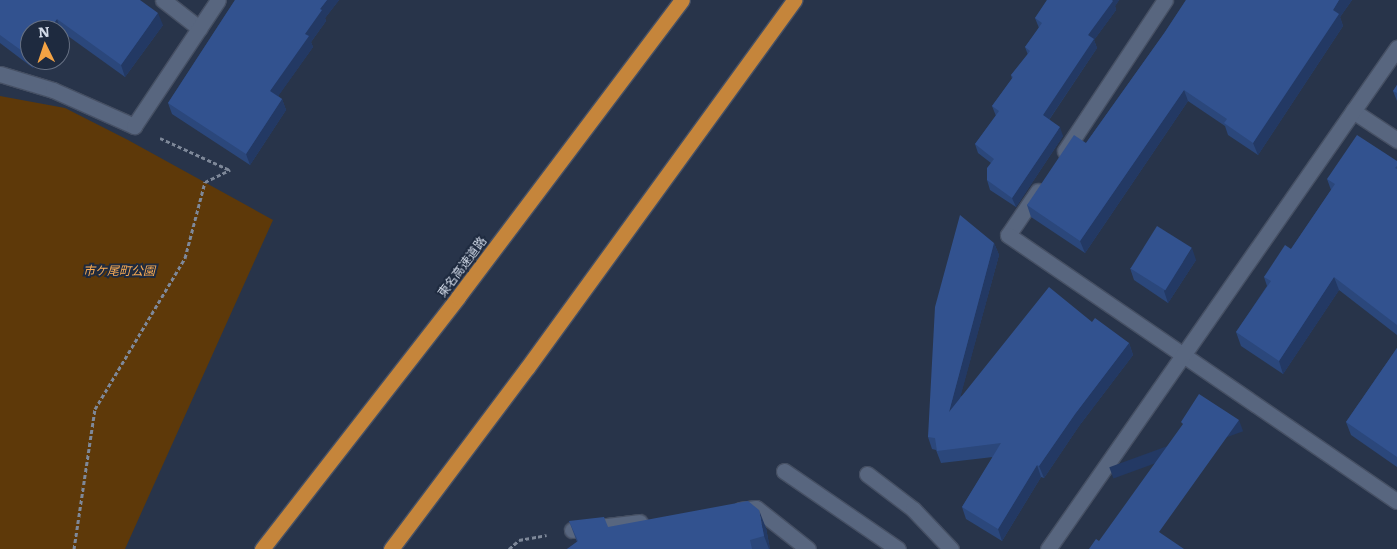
<!DOCTYPE html>
<meta charset="utf-8">
<style>
body{margin:0}
#map{position:relative;width:1397px;height:549px;overflow:hidden;background:#28344a;font-family:Literata,"Noto Sans JP",serif}
div>[style]{position:absolute}
[style*='--x']{left:calc(var(--x)*1px);top:calc(var(--y)*1px);width:calc(var(--w)*1px);rotate:calc(var(--a)*1deg)}
.green>*{inset:0;background:#5e3909}
.path>*{height:3px;margin-top:-1.5px;transform-origin:0;background:repeating-linear-gradient(90deg,#7e8899 0 4px,transparent 0 6.5px)}
.roads{filter:drop-shadow(1px 0 #465064) drop-shadow(-1px 0 #465064) drop-shadow(0 1px #465064) drop-shadow(0 -1px #465064)}
.lane>*{height:15px;margin:-7.5px;padding:0 7.5px;transform-origin:7.5px;border-radius:7.5px;background:#58667f}
.street>*{height:15px;margin:-7.5px;padding:0 7.5px;transform-origin:7.5px;border-radius:7.5px;background:#58667f}
.secondary>*{height:15px;margin:-7.5px;padding:0 7.5px;transform-origin:7.5px;border-radius:7.5px;background:#58667f}
.highway>*{height:15px;margin:-7.5px;padding:0 7.5px;transform-origin:7.5px;border-radius:7.5px;background:#c5853b}
.wall>*{inset:0;background:#2b477b}
.shaded-wall>*{inset:0;background:#233964;transform-origin:0 0}
.building>*{inset:0;background:#32528f;transform-origin:0 0}
span{translate:-50% -50%;white-space:nowrap;text-align:center;line-height:1.15;-webkit-text-stroke:4px #1e2a3f;paint-order:stroke}
.street-label{font-size:12px;color:#d2dae8}
.park-label{font-size:12px;color:#faac54;font-style:italic}
.north{position:absolute;left:20px;top:20px;width:50px;height:50px;box-sizing:border-box;background:#1e2a3f;border:1px solid #667083;border-radius:50%;rotate:356deg;font-size:14px;font-weight:700;line-height:20px;text-align:center;color:#d2dae8}
.north::after{content:'';display:block;margin:auto;width:18px;height:22px;background:#f4a344;clip-path:polygon(50% 0,100% 100%,50% 72%,0 100%)}
</style>
<div id="map">
<div class="green">
<div style="clip-path:polygon(0 96px,65px 108px,128px 140px,273px 220px,125px 549px,0 549px)"></div>
</div>
<div class="path">
<div style="--x:160;--y:138;--w:77;--a:24.6"></div>
<div style="--x:74;--y:549;--w:142;--a:-81.5"></div>
<div style="--x:95;--y:409;--w:176;--a:-59.2"></div>
<div style="--x:185;--y:258;--w:79;--a:-75.3"></div>
<div style="--x:205;--y:182;--w:28;--a:-26"></div>
<div style="--x:509;--y:549;--w:13;--a:-42"></div>
<div style="--x:519;--y:540;--w:28;--a:-10"></div>
</div>
<div class="roads">
<div class="lane">
<div style="--x:784;--y:471;--w:138;--a:34.4"></div>
<div style="--x:867;--y:474;--w:58;--a:37.3"></div>
<div style="--x:913;--y:509;--w:55;--a:46.5"></div>
</div>
<div class="street">
<div style="--x:163;--y:0;--w:46;--a:37.9"></div>
<div style="--x:0;--y:74;--w:55;--a:16.8"></div>
<div style="--x:53;--y:90;--w:89;--a:24"></div>
<div style="--x:134;--y:126;--w:151;--a:-56.3"></div>
<div style="--x:1353;--y:111;--w:53;--a:33.4"></div>
<div style="--x:1065;--y:151;--w:181;--a:-56.5"></div>
<div style="--x:1038;--y:191;--w:53;--a:124.3"></div>
<div style="--x:1008;--y:235;--w:471;--a:34.4"></div>
<div style="--x:740;--y:510;--w:16;--a:-7"></div>
<div style="--x:756;--y:508;--w:66;--a:38.3"></div>
<div style="--x:572;--y:530;--w:68;--a:-6.7"></div>
</div>
<div class="secondary">
<div style="--x:1048;--y:549;--w:611;--a:-55.14"></div>
</div>
<div class="highway">
<div style="--x:262;--y:549;--w:319;--a:-52.1"></div>
<div style="--x:458;--y:297;--w:372;--a:-53"></div>
<div style="--x:391;--y:549;--w:226;--a:-53.1"></div>
<div style="--x:527;--y:368;--w:455;--a:-54"></div>
</div>
</div>
<div class="wall">
<div style="clip-path:polygon(0 0,163px 25px,125px 77px,61px 31px,60px 33px,60px 30px,30px 30px,30px 60px,40px 60px,33px 68px,0 43px)"></div>
<div style="clip-path:polygon(235px 0,339px 0,325px 18px,326px 21px,311px 42px,313px 47px,278px 96px,282px 99px,286px 110px,250px 165px,172px 114px,168px 103px)"></div>
<div style="clip-path:polygon(1047px 0,1119px 0,1115px 6px,1116px 10px,1094px 40px,1097px 48px,1049px 120px,1063px 136px,1016px 207px,990px 190px,987px 180px,991px 163px,978px 153px,975px 144px,996px 116px,992px 106px,1012px 79px,1011px 75px,1028px 55px,1025px 47px,1039px 28px,1035px 18px)"></div>
<div style="clip-path:polygon(1186px 0,1352px 0,1340px 17px,1343px 26px,1258px 155px,1228px 135px,1225px 126px,1188px 101px,1085px 253px,1031px 217px,1027px 205px,1086px 143px,1165px 32px)"></div>
<div style="clip-path:polygon(1397px 85px,1397px 101px,1393px 91px)"></div>
<div style="clip-path:polygon(1397px 161px,1397px 335px,1339px 290px,1283px 374px,1241px 346px,1236px 332px,1267px 286px,1264px 277px,1291px 249px,1331px 190px,1327px 179px)"></div>
<div style="clip-path:polygon(994px 243px,999px 255px,960px 397px,1092px 322px,1129px 343px,1133px 355px,1079px 426px,1044px 478px,1041px 477px,1002px 541px,966px 519px,962px 507px,993px 457px,941px 463px,936px 450px,932px 449px,928px 437px)"></div>
<div style="clip-path:polygon(1196px 260px,1168px 303px,1134px 280px,1130px 268px)"></div>
<div style="clip-path:polygon(1397px 348px,1397px 467px,1351px 435px,1346px 422px)"></div>
<div style="clip-path:polygon(569px 521px,608px 527px,766px 528px,770px 549px,567px 549px,577px 542px)"></div>
</div>
<div class="shaded-wall">
<div style="clip-path:polygon(327px 0,339px 0,325px 18px,326px 21px,311px 42px,313px 47px,274px 102px,270px 91px,320px 9px)"></div>
<div style="clip-path:polygon(1111px 0,1119px 0,1115px 6px,1116px 10px,1094px 40px,1097px 48px,1046px 124px,1043px 115px,1088px 35px)"></div>
<div style="clip-path:polygon(1339px 0,1352px 0,1340px 17px,1343px 26px,1258px 155px,1253px 143px,1333px 10px)"></div>
<div style="clip-path:polygon(158px 13px,163px 25px,125px 77px,121px 65px)"></div>
<div style="clip-path:polygon(57px 19px,61px 31px,60px 33px,60px 30px,49px 30px)"></div>
<div style="clip-path:polygon(30px 60px,40px 60px,33px 68px)"></div>
<div style="clip-path:polygon(1184px 90px,1188px 101px,1085px 253px,1080px 241px)"></div>
<div style="clip-path:polygon(282px 99px,286px 110px,250px 165px,246px 154px)"></div>
<div style="clip-path:polygon(1060px 127px,1063px 136px,1016px 207px,1012px 198px)"></div>
<div style="clip-path:polygon(994px 243px,999px 255px,953px 424px,949px 412px)"></div>
<div style="clip-path:polygon(1192px 248px,1196px 260px,1168px 303px,1164px 291px)"></div>
<div style="clip-path:polygon(1334px 277px,1339px 290px,1283px 374px,1279px 361px)"></div>
<div style="clip-path:polygon(1129px 343px,1133px 355px,1079px 426px,1044px 478px,1039px 466px,1075px 414px)"></div>
<div style="left:1239px;top:420px;width:12px;height:138px;rotate:70deg"></div>
<div style="clip-path:polygon(1037px 465px,1041px 477px,1002px 541px,998px 529px)"></div>
<div style="clip-path:polygon(759px 510px,766px 528px,770px 549px,769px 549px,764px 536px)"></div>
</div>
<div class="building">
<div style="clip-path:polygon(0 0,140px 0,158px 13px,121px 65px,57px 19px,49px 30px,30px 30px,30px 55px,29px 56px,0 35px)"></div>
<div style="clip-path:polygon(235px 0,327px 0,320px 9px,322px 10px,305px 34px,309px 36px,270px 91px,282px 99px,246px 154px,168px 103px)"></div>
<div style="clip-path:polygon(1047px 0,1112px 0,1113px 1px,1088px 35px,1094px 39px,1043px 115px,1060px 127px,1012px 198px,987px 180px,987px 168px,994px 159px,975px 144px,999px 111px,992px 106px,1013px 77px,1011px 75px,1030px 51px,1025px 47px,1042px 23px,1035px 18px)"></div>
<div style="clip-path:polygon(1186px 0,1339px 0,1333px 10px,1339px 14px,1253px 143px,1224px 123px,1227px 119px,1184px 90px,1080px 241px,1027px 205px,1074px 135px,1086px 143px,1165px 32px)"></div>
<div style="clip-path:polygon(1397px 85px,1397px 93px,1393px 91px)"></div>
<div style="clip-path:polygon(1357px 135px,1397px 161px,1397px 166px,1395px 168px,1397px 169px,1397px 325px,1334px 277px,1279px 361px,1236px 332px,1271px 281px,1264px 277px,1285px 245px,1291px 249px,1335px 184px,1327px 179px)"></div>
<div style="clip-path:polygon(960px 215px,994px 243px,949px 412px,1049px 287px,1092px 322px,1095px 318px,1129px 343px,1075px 414px,1039px 466px,1037px 465px,998px 529px,962px 507px,1001px 443px,937px 451px,935px 438px,928px 437px,935px 307px)"></div>
<div style="left:1157px;top:226px;width:41px;height:50px;rotate:32deg"></div>
<div style="clip-path:polygon(1397px 348px,1397px 457px,1346px 422px)"></div>
<div style="clip-path:polygon(1199px 394px,1239px 420px,1159px 532px,1184px 549px,1089px 549px,1096px 539px,1099px 541px,1183px 424px,1181px 422px)"></div>
<div style="clip-path:polygon(748px 501px,759px 510px,764px 536px,750px 540px,752px 549px,567px 549px,578px 541px,569px 521px,604px 517px,608px 527px)"></div>
</div>
<div class="street-label">
<span style="left:462px;top:267px;rotate:-53deg">東名高速道路</span>
</div>
<div class="park-label">
<span style="left:119px;top:271px">市ケ尾町公園</span>
</div>
<div class="north">N</div>
</div>
